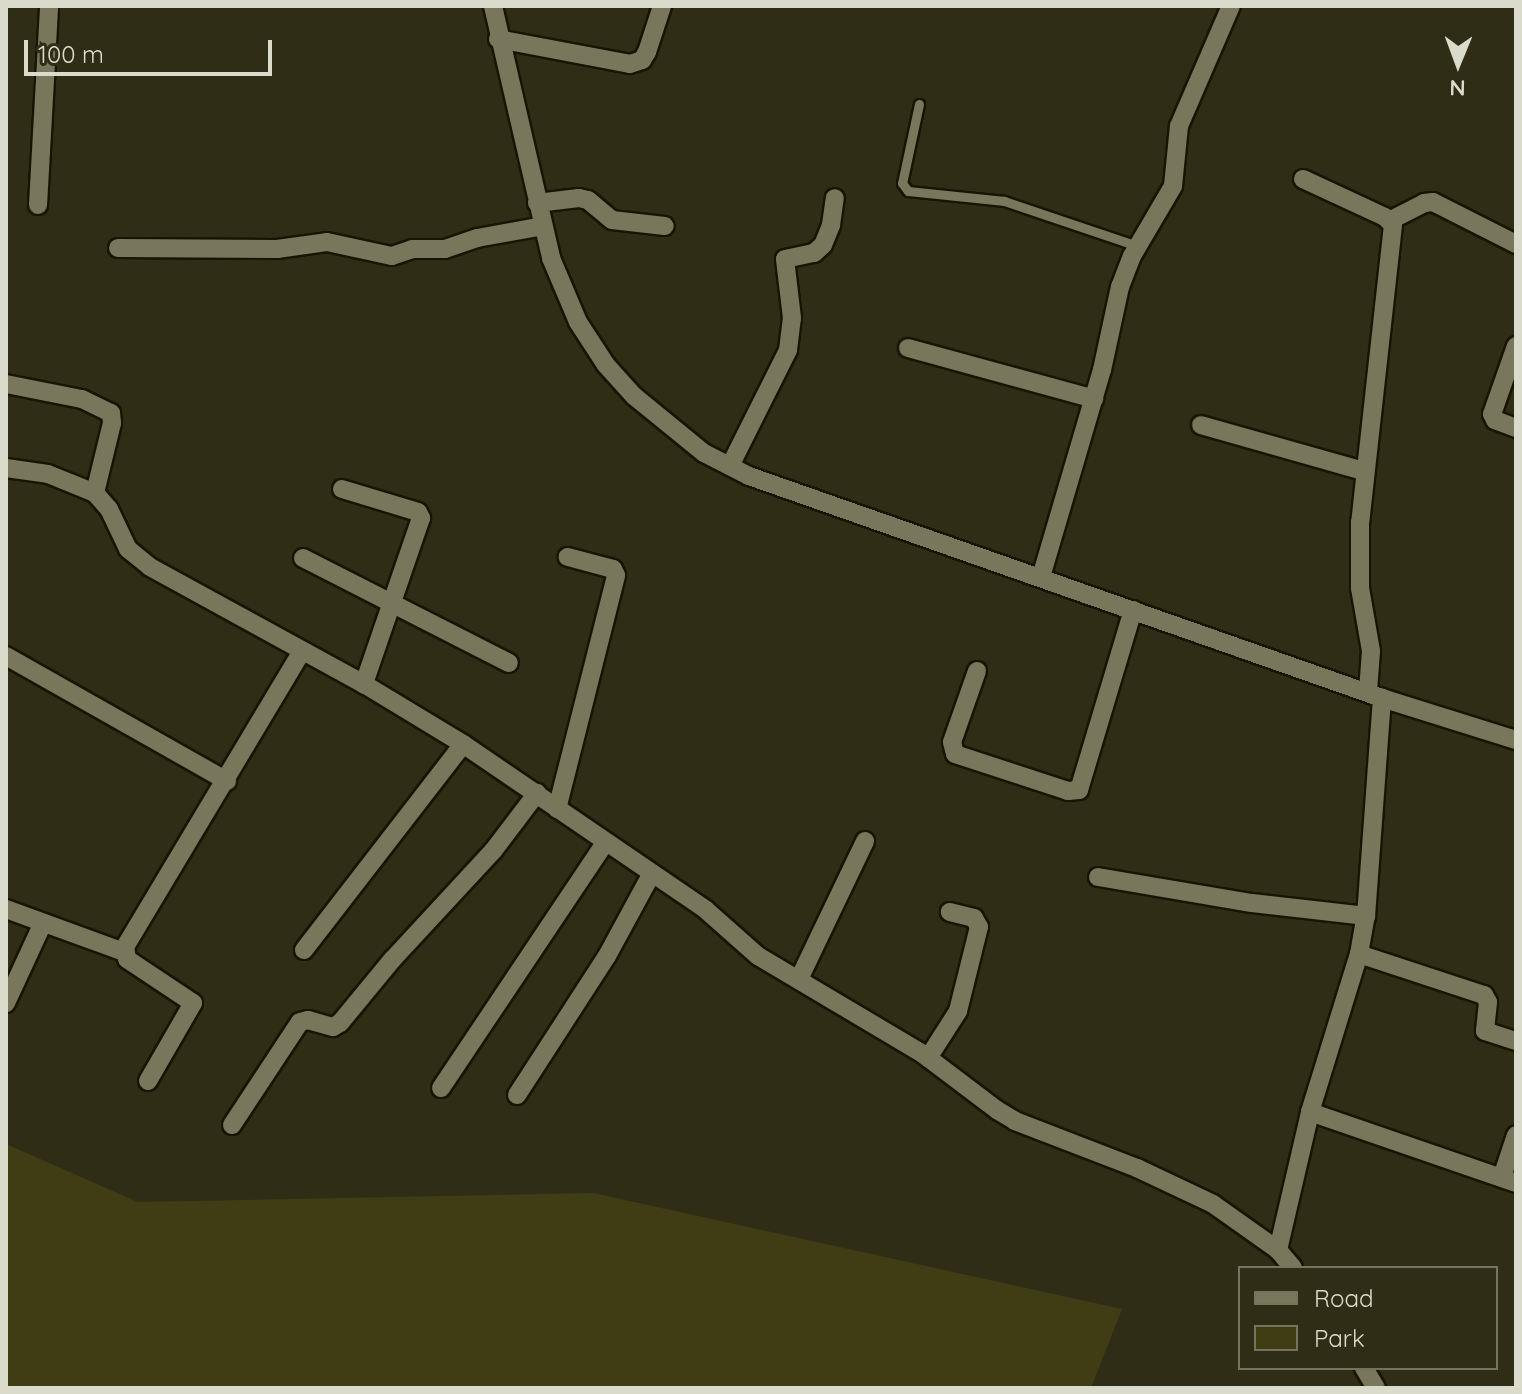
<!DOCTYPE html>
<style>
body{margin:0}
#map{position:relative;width:1522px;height:1394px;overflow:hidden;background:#2f2d15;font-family:Quicksand,sans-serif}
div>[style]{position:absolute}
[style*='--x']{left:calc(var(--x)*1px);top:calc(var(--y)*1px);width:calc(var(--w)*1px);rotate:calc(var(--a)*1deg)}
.green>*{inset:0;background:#403d15}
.roads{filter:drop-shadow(2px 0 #171501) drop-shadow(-2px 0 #171501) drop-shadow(0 2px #171501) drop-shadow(0 -2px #171501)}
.lane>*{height:9px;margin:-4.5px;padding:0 4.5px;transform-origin:4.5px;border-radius:4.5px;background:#78775c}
.street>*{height:18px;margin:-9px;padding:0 9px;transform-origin:9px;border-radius:9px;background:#78775c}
span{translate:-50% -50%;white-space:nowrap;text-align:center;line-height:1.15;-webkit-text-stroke:6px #2f2d15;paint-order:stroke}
.frame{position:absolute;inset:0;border:8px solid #dbdbcc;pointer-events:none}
.legend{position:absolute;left:1238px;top:1266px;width:260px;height:104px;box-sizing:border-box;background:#2f2d15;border:2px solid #74735e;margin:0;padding:10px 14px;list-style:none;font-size:24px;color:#dbdbcc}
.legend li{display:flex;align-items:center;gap:16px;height:40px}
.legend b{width:40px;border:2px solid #74735e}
.north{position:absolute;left:1418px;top:24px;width:80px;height:80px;-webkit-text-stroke:6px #2f2d15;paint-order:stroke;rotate:181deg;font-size:22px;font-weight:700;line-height:32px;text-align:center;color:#dbdbcc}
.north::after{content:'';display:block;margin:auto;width:28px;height:36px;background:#dbdbcc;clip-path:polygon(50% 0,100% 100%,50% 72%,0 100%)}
.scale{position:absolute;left:24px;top:40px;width:248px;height:36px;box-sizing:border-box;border:4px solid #dbdbcc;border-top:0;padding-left:10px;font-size:24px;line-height:28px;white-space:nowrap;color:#dbdbcc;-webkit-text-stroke:6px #2f2d15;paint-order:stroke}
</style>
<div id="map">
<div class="green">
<div style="clip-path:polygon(6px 1144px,138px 1202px,593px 1193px,1122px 1309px,1091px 1388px,6px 1388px)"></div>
</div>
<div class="roads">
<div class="lane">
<div style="--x:919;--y:104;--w:81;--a:102.1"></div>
<div style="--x:902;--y:183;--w:10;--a:53"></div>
<div style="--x:908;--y:191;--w:97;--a:5.9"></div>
<div style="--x:1004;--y:201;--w:141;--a:18.6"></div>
</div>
<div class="street">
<div style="--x:493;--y:6;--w:259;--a:77"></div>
<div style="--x:551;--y:258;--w:69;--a:67.1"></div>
<div style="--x:578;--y:322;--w:51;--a:56.9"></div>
<div style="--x:606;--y:365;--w:42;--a:47.9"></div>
<div style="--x:634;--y:396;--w:90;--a:39.2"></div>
<div style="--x:704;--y:453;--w:51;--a:27.1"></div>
<div style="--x:749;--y:476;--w:671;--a:19.33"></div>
<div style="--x:1382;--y:698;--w:140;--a:17.4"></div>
<div style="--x:498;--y:39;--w:134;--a:10.7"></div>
<div style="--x:630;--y:64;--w:13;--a:-18"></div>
<div style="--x:642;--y:60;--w:9;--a:-58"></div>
<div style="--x:647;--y:52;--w:48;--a:-71.9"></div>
<div style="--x:1303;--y:179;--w:90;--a:24.9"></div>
<div style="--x:1385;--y:217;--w:11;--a:45"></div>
<div style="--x:1393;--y:225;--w:299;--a:96.3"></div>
<div style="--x:1360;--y:522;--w:66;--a:90"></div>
<div style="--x:1360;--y:588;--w:64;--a:80.1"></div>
<div style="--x:1371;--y:651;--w:40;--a:94.3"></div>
<div style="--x:537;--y:203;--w:42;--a:-6.8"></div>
<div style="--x:579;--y:198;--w:9;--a:13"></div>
<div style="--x:588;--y:200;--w:31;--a:40"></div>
<div style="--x:612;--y:220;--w:53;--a:6.5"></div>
<div style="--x:38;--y:205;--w:199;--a:-86.8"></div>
<div style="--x:1391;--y:220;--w:37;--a:-27"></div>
<div style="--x:1424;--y:203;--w:9;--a:-6"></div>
<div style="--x:1433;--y:202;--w:93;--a:26.8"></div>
<div style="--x:118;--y:248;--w:159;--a:0.4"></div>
<div style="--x:277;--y:249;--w:50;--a:-8"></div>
<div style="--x:327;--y:242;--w:66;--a:12.2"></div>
<div style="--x:392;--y:256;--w:21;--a:-19"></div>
<div style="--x:412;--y:249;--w:33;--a:0"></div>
<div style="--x:445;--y:249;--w:34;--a:-19"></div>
<div style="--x:477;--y:238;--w:67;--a:-10.3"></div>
<div style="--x:1516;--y:346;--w:72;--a:109.4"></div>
<div style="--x:1492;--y:414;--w:7;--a:63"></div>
<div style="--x:1495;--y:420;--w:22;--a:21"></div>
<div style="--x:908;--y:348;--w:193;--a:15.3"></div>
<div style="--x:6;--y:384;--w:77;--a:11.2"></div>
<div style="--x:82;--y:399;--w:32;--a:26"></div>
<div style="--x:111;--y:413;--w:10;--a:84"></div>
<div style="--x:112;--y:423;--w:72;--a:103.7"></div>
<div style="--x:1201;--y:425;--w:169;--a:15.8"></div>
<div style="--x:730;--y:466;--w:130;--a:-63.4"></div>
<div style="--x:788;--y:350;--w:32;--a:-83"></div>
<div style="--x:792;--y:318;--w:59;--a:-96.8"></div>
<div style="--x:785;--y:259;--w:30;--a:-12"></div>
<div style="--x:814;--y:253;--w:12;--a:-42"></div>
<div style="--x:823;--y:245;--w:22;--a:-68"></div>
<div style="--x:831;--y:225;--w:27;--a:-82"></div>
<div style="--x:6;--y:468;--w:42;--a:8.1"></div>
<div style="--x:48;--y:474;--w:51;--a:22"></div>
<div style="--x:95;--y:493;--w:21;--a:49"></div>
<div style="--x:109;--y:509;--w:44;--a:64.6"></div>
<div style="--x:128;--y:549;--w:28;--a:39"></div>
<div style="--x:150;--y:567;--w:244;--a:28.7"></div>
<div style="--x:364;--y:684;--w:116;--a:31.2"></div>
<div style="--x:463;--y:744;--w:294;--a:34.3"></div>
<div style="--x:706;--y:910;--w:69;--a:41.5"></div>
<div style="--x:758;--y:956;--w:192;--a:30.7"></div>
<div style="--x:923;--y:1054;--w:93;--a:37.1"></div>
<div style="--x:997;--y:1110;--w:21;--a:31"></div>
<div style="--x:1015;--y:1121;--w:131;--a:21.1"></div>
<div style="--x:1137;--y:1168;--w:84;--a:25.3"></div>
<div style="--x:1213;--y:1204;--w:80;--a:35.3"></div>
<div style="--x:1278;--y:1250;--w:23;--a:50"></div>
<div style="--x:342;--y:489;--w:79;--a:16.8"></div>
<div style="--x:418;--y:512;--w:7;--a:63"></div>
<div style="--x:421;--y:518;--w:176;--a:109"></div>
<div style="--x:303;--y:558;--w:231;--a:27"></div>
<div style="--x:1041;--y:577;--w:216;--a:-73.6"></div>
<div style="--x:1102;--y:370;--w:85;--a:-77.8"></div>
<div style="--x:1120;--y:287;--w:33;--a:-69"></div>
<div style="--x:1132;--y:256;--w:81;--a:-59.6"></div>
<div style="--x:1173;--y:186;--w:60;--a:-84.3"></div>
<div style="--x:1179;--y:126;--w:131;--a:-66.6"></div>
<div style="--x:6;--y:656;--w:254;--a:29.5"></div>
<div style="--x:977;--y:671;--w:75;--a:109.4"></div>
<div style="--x:952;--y:742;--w:12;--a:76"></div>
<div style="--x:955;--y:754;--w:119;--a:18.1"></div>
<div style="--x:1068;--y:791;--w:11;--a:-5"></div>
<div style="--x:1079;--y:790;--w:188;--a:-73.3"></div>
<div style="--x:557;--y:809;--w:241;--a:-75.8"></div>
<div style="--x:616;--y:575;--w:7;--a:-117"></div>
<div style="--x:613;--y:569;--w:47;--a:-165.1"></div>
<div style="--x:1098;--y:877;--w:156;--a:9.6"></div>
<div style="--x:1252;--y:903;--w:115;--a:6.5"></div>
<div style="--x:6;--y:909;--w:126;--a:20"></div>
<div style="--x:304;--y:950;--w:260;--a:-52.3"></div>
<div style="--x:1359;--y:954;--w:132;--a:18.2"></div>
<div style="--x:1484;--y:995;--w:8;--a:60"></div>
<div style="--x:1488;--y:1002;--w:29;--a:96"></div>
<div style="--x:1485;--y:1031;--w:33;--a:18"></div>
<div style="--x:799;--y:979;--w:153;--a:-64.4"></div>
<div style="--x:6;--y:1003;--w:88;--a:-65.2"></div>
<div style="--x:928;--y:1058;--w:56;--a:-57.4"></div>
<div style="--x:958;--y:1011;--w:87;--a:-76"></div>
<div style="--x:979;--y:927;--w:10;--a:-119"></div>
<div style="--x:974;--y:918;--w:25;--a:-166"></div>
<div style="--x:148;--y:1081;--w:90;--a:-60"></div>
<div style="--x:193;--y:1003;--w:79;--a:-146.3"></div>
<div style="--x:127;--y:959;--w:12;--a:-99"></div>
<div style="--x:125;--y:947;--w:345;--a:-59.1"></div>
<div style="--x:441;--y:1088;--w:295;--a:-56.2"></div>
<div style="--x:517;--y:1095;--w:166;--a:-57.1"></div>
<div style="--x:607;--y:956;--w:92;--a:-61.5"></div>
<div style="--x:1310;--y:1112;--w:218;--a:19"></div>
<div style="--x:232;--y:1125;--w:123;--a:-56.6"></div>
<div style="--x:300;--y:1022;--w:8;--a:-14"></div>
<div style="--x:308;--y:1020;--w:26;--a:16"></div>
<div style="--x:333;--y:1027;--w:8;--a:-30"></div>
<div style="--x:340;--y:1023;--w:82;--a:-50.5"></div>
<div style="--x:392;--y:960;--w:149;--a:-47.2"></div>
<div style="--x:493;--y:851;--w:73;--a:-52.8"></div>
<div style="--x:1502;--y:1177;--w:44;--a:-71.6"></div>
<div style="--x:1278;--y:1250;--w:142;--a:-76.9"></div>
<div style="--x:1310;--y:1112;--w:165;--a:-72.8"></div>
<div style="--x:1359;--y:954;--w:39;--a:-80"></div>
<div style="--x:1366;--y:916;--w:219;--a:-85.8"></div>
<div style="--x:1364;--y:1368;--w:23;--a:59"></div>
</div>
</div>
<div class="frame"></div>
<ul class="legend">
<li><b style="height:10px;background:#78775c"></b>Road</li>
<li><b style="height:22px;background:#403d15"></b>Park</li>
</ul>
<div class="north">N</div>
<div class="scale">100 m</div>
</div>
